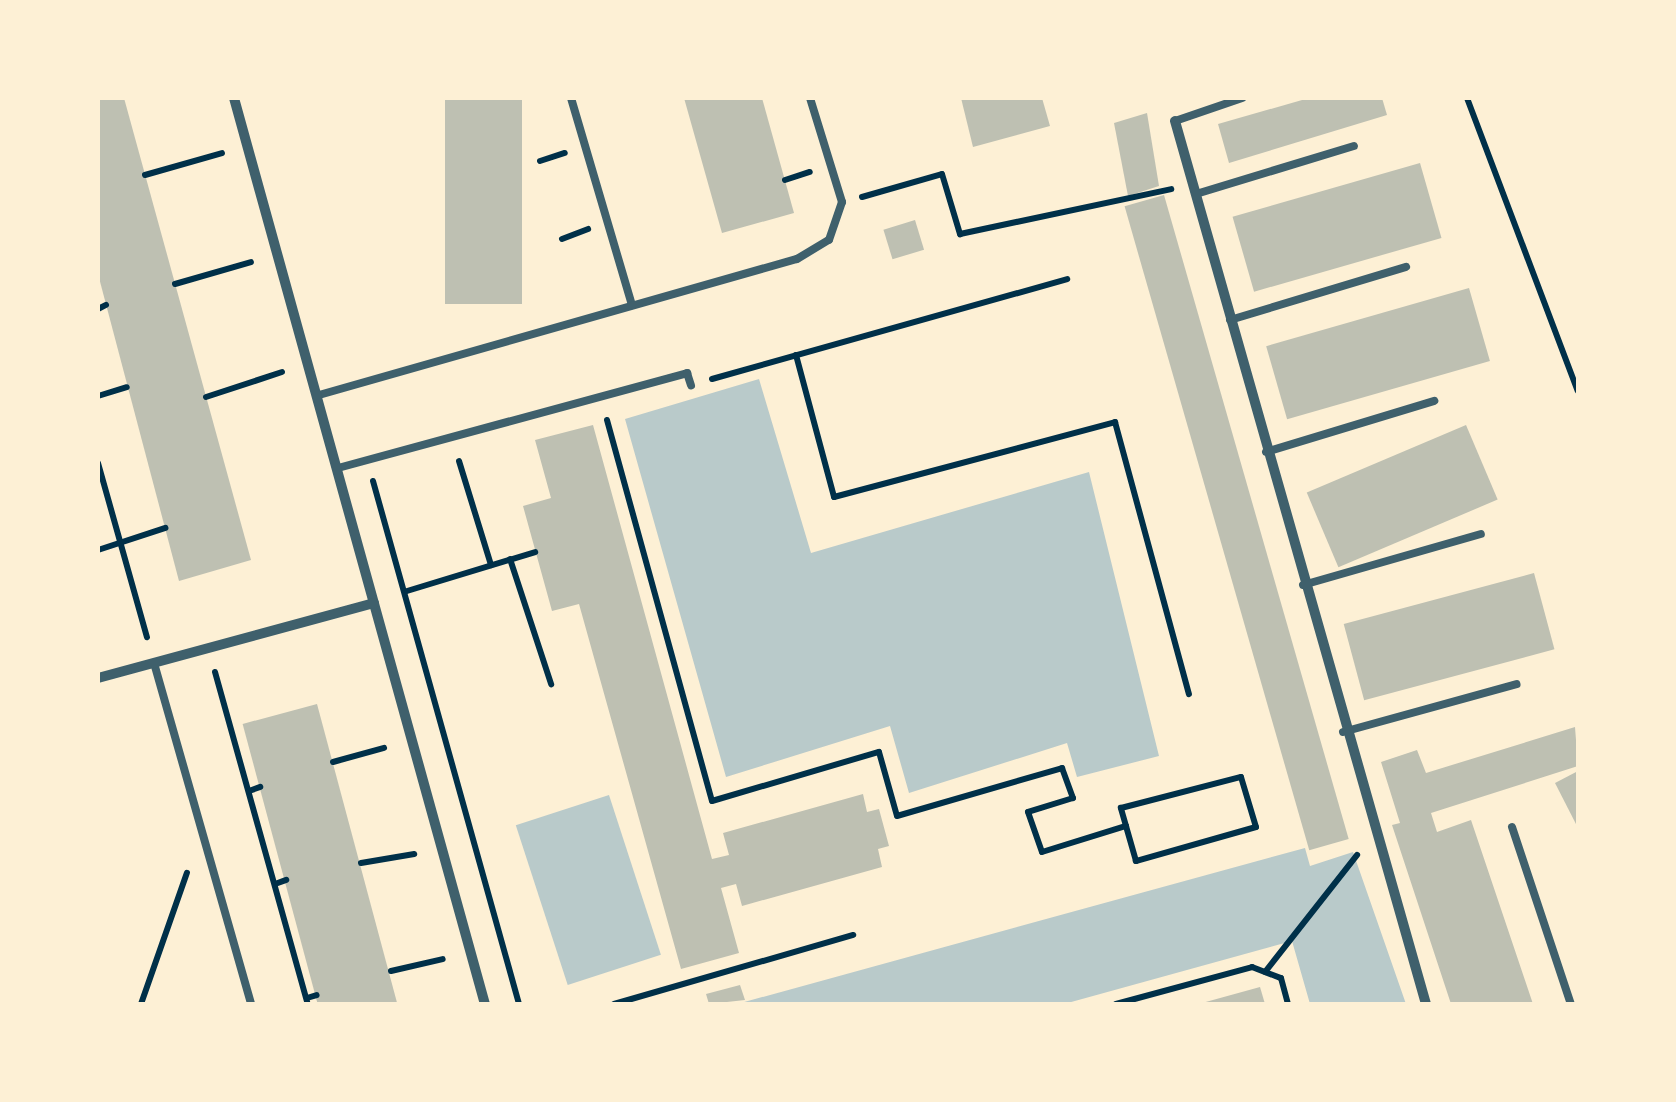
<!DOCTYPE html>
<style>
body{margin:0}
#map{position:relative;width:1676px;height:1102px;overflow:hidden;background:#fdf0d5;font-family:Signika,sans-serif}
div>[style]{position:absolute}
[style*='--x']{left:calc(var(--x)*1px);top:calc(var(--y)*1px);width:calc(var(--w)*1px);rotate:calc(var(--a)*1deg)}
.green>*{inset:0;background:#b9caca;transform-origin:0 0}
.building>*{inset:0;background:#bec0b2;transform-origin:0 0}
.path>*{height:6px;margin:-3px;padding:0 3px;transform-origin:3px;border-radius:3px;background:#003049}
.service>*{height:8px;margin:-4px;padding:0 4px;transform-origin:4px;border-radius:4px;background:#3f606c}
.minor>*{height:10px;margin:-5px;padding:0 5px;transform-origin:5px;border-radius:5px;background:#3f606c}
span{translate:-50% -50%;white-space:nowrap;text-align:center;line-height:1.15;-webkit-text-stroke:8px #fdf0d5;paint-order:stroke}
.frame{position:absolute;inset:0;border:100px solid #fdf0d5;pointer-events:none}
</style>
<div id="map">
<div class="green">
<div style="clip-path:polygon(759px 379px,811px 553px,1089px 472px,1159px 756px,1077px 777px,1067px 743px,909px 793px,890px 726px,726px 777px,625px 419px)"></div>
<div style="left:609px;top:795px;width:168px;height:98px;rotate:72deg"></div>
<div style="clip-path:polygon(1305px 848px,1310px 866px,1353px 852px,1406px 1004px,1310px 1004px,1292px 941px,1064px 1004px,737px 1004px)"></div>
</div>
<div class="building">
<div style="clip-path:polygon(98px 98px,124px 98px,251px 560px,179px 581px,98px 274px)"></div>
<div style="left:445px;top:98px;width:77px;height:206px"></div>
<div style="clip-path:polygon(684px 98px,762px 98px,794px 213px,722px 233px)"></div>
<div style="clip-path:polygon(961px 98px,1042px 98px,1050px 126px,973px 147px)"></div>
<div style="clip-path:polygon(1309px 98px,1382px 98px,1387px 115px,1229px 163px,1218px 124px)"></div>
<div style="clip-path:polygon(1147px 113px,1159px 186px,1128px 196px,1114px 123px)"></div>
<div style="left:1420px;top:163px;width:78px;height:195px;rotate:74deg"></div>
<div style="left:1164px;top:195px;width:670px;height:41px;rotate:74deg"></div>
<div style="left:915px;top:220px;width:31px;height:33px;rotate:73deg"></div>
<div style="left:1469px;top:288px;width:76px;height:211px;rotate:74deg"></div>
<div style="clip-path:polygon(593px 425px,712px 859px,729px 855px,723px 833px,863px 794px,867px 812px,879px 809px,889px 846px,878px 849px,882px 867px,742px 906px,736px 884px,721px 888px,739px 953px,681px 969px,579px 604px,552px 611px,523px 506px,551px 498px,535px 440px)"></div>
<div style="left:1466px;top:425px;width:81px;height:173px;rotate:67deg"></div>
<div style="left:1534px;top:573px;width:79px;height:197px;rotate:75deg"></div>
<div style="left:317px;top:704px;width:311px;height:77px;rotate:75deg"></div>
<div style="clip-path:polygon(1575px 727px,1578px 766px,1431px 813px,1437px 832px,1471px 820px,1533px 1004px,1451px 1004px,1392px 825px,1400px 823px,1381px 762px,1417px 750px,1426px 773px)"></div>
<div style="clip-path:polygon(1578px 771px,1578px 828px,1555px 783px)"></div>
<div style="clip-path:polygon(740px 985px,745px 1000px,709px 1004px,706px 994px)"></div>
<div style="clip-path:polygon(1260px 987px,1265px 1004px,1202px 1004px,1202px 1003px)"></div>
</div>
<div class="path">
<div style="--x:1467;--y:98;--w:313;--a:69.3"></div>
<div style="--x:540;--y:161;--w:26;--a:-18"></div>
<div style="--x:145;--y:175;--w:80;--a:-15.9"></div>
<div style="--x:785;--y:180;--w:26;--a:-18"></div>
<div style="--x:862;--y:197;--w:83;--a:-16"></div>
<div style="--x:942;--y:174;--w:63;--a:73.3"></div>
<div style="--x:960;--y:234;--w:216;--a:-12"></div>
<div style="--x:562;--y:239;--w:28;--a:-21"></div>
<div style="--x:175;--y:284;--w:79;--a:-16.1"></div>
<div style="--x:98;--y:309;--w:9;--a:-27"></div>
<div style="--x:796;--y:355;--w:147;--a:75"></div>
<div style="--x:834;--y:497;--w:291;--a:-14.9"></div>
<div style="--x:1115;--y:422;--w:282;--a:74.8"></div>
<div style="--x:712;--y:379;--w:369;--a:-15.7"></div>
<div style="--x:98;--y:396;--w:30;--a:-17"></div>
<div style="--x:206;--y:397;--w:80;--a:-18.2"></div>
<div style="--x:607;--y:420;--w:395;--a:74.6"></div>
<div style="--x:712;--y:801;--w:174;--a:-16.4"></div>
<div style="--x:879;--y:752;--w:66;--a:74.3"></div>
<div style="--x:897;--y:816;--w:172;--a:-16.2"></div>
<div style="--x:1062;--y:768;--w:32;--a:70"></div>
<div style="--x:1073;--y:798;--w:47;--a:162.7"></div>
<div style="--x:1028;--y:812;--w:42;--a:70.7"></div>
<div style="--x:1042;--y:852;--w:88;--a:-17.2"></div>
<div style="--x:1126;--y:826;--w:19;--a:-106"></div>
<div style="--x:1121;--y:808;--w:124;--a:-14.5"></div>
<div style="--x:1241;--y:777;--w:52;--a:73.3"></div>
<div style="--x:1256;--y:827;--w:125;--a:164.2"></div>
<div style="--x:1136;--y:861;--w:36;--a:-106"></div>
<div style="--x:459;--y:461;--w:109;--a:72.9"></div>
<div style="--x:98;--y:463;--w:181;--a:74.3"></div>
<div style="--x:373;--y:481;--w:543;--a:74.4"></div>
<div style="--x:98;--y:550;--w:71;--a:-18.2"></div>
<div style="--x:510;--y:559;--w:132;--a:71.8"></div>
<div style="--x:407;--y:591;--w:134;--a:-16.9"></div>
<div style="--x:215;--y:672;--w:345;--a:74.4"></div>
<div style="--x:333;--y:762;--w:53;--a:-15.4"></div>
<div style="--x:249;--y:791;--w:12;--a:-20"></div>
<div style="--x:361;--y:863;--w:54;--a:-9.6"></div>
<div style="--x:275;--y:884;--w:12;--a:-20"></div>
<div style="--x:391;--y:971;--w:53;--a:-13"></div>
<div style="--x:1265;--y:972;--w:149;--a:-51.8"></div>
<div style="--x:307;--y:998;--w:10;--a:-17"></div>
<div style="--x:141;--y:1004;--w:139;--a:-70.7"></div>
<div style="--x:614;--y:1004;--w:249;--a:-16.1"></div>
<div style="--x:1116;--y:1004;--w:141;--a:-15.2"></div>
<div style="--x:1252;--y:967;--w:31;--a:21"></div>
<div style="--x:1281;--y:978;--w:27;--a:75"></div>
</div>
<div class="service">
<div style="--x:571;--y:98;--w:216;--a:73.6"></div>
<div style="--x:1175;--y:121;--w:71;--a:-18.9"></div>
<div style="--x:1196;--y:194;--w:165;--a:-16.9"></div>
<div style="--x:1230;--y:320;--w:184;--a:-16.8"></div>
<div style="--x:319;--y:395;--w:497;--a:-15.9"></div>
<div style="--x:797;--y:259;--w:37;--a:-31"></div>
<div style="--x:829;--y:240;--w:40;--a:-71.1"></div>
<div style="--x:842;--y:202;--w:109;--a:-107.1"></div>
<div style="--x:1266;--y:452;--w:176;--a:-16.9"></div>
<div style="--x:338;--y:468;--w:362;--a:-15.2"></div>
<div style="--x:687;--y:373;--w:13;--a:72"></div>
<div style="--x:1303;--y:585;--w:185;--a:-16"></div>
<div style="--x:154;--y:663;--w:355;--a:74.1"></div>
<div style="--x:1343;--y:732;--w:180;--a:-15.4"></div>
<div style="--x:1512;--y:827;--w:187;--a:71.6"></div>
</div>
<div class="minor">
<div style="--x:234;--y:98;--w:940;--a:74.52"></div>
<div style="--x:1175;--y:121;--w:918;--a:74.13"></div>
<div style="--x:98;--y:678;--w:286;--a:-15.2"></div>
</div>
<div class="frame"></div>
</div>
